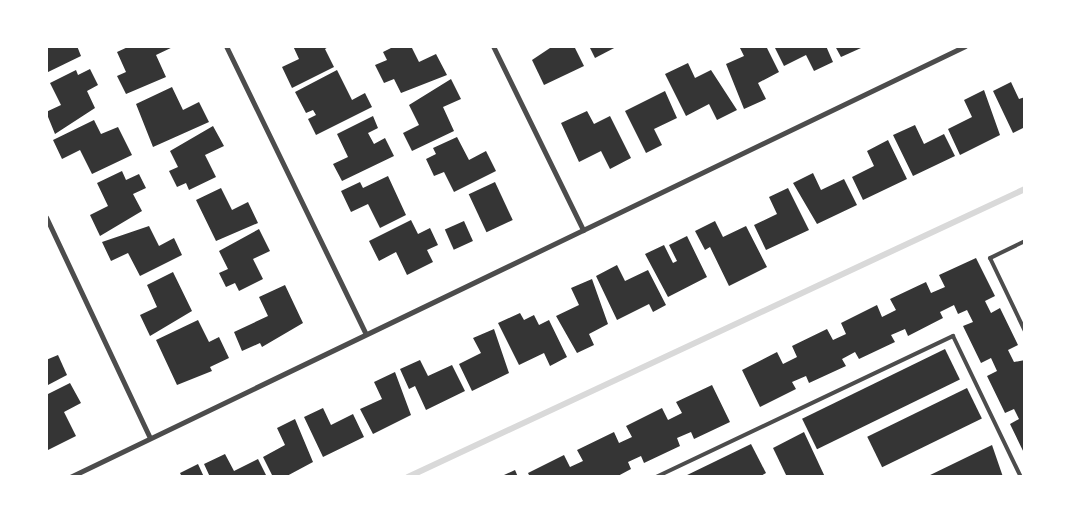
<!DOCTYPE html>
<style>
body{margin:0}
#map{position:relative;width:1071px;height:523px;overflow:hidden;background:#fff;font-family:Signika,sans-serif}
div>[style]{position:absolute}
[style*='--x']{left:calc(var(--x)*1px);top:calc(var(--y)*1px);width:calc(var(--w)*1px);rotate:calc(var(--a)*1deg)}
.stream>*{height:5.5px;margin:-2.75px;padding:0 2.75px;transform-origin:2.75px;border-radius:2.75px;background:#d9d9d9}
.building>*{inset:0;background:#353535;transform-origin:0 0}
.service>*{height:4px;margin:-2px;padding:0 2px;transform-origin:2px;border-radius:2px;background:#4c4c4c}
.minor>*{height:5px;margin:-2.5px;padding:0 2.5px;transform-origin:2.5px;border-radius:2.5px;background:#4c4c4c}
span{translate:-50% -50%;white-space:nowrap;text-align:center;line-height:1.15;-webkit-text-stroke:4px #fff;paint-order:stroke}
.frame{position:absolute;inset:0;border:48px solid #fff;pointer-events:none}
</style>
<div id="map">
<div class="stream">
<div style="--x:408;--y:477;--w:681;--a:-25.02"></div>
</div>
<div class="building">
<div style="clip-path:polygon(46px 46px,77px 46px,81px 56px,46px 73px)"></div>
<div style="clip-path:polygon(130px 46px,175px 46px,156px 55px,166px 77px,126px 94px,117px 76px,126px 72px,117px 52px)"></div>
<div style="clip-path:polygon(293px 46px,330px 46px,325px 49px,334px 67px,292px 88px,282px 67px,299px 59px)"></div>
<div style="clip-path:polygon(395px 46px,411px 46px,419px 62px,436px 54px,447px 75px,401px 93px,394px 79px,384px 83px,375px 65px,387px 60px,383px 52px)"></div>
<div style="clip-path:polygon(553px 46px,574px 46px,584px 66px,544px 85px,532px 60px)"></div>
<div style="clip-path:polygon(589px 46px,618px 46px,595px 58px)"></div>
<div style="clip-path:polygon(739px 46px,766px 46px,779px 72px,758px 83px,766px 99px,744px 109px,726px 64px,744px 56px)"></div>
<div style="clip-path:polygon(774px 46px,826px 46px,833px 62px,814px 71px,806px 55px,784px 66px)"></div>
<div style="clip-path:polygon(835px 46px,860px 46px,861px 48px,841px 57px)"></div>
<div style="clip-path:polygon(688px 63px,695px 78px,711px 70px,737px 110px,717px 120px,709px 104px,686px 116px,665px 74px)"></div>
<div style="clip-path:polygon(90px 69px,98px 85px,87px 91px,95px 108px,55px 134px,46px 112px,61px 105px,50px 83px,76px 70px,78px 75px)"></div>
<div style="clip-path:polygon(337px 70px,352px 100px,365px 93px,372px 107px,316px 135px,308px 119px,316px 115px,313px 110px,306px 113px,295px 92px)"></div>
<div style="clip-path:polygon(451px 79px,461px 99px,443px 107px,454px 131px,412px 151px,403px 133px,419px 125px,409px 105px)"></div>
<div style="clip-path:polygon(1011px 82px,1019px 99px,1025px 97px,1025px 127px,1013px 133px,993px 91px)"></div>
<div style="clip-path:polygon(172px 87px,183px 110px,199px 102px,209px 122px,153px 147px,136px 104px)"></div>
<div style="clip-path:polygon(984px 90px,1000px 135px,960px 155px,948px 129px,972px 117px,964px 100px)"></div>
<div style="clip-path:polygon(665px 91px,677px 118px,654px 129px,662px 145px,646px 153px,625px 111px)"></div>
<div style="clip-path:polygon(587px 111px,594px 124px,610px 116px,631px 158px,610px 169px,601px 151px,579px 162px,561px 123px)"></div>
<div style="clip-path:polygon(373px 116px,378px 128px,368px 133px,374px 144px,385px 138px,394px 156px,342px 181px,333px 164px,348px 157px,337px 134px)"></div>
<div style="clip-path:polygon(94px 120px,101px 134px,118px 127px,132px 155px,92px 174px,80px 150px,62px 159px,53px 140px)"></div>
<div style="clip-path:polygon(915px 125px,924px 144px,944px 134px,955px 156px,913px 176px,893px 135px)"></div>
<div style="clip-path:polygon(213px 126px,224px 146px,205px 155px,216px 177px,189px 190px,186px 183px,177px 187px,169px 171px,178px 167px,170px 151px)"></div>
<div style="clip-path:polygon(457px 137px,469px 160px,486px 151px,496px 171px,454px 192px,444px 172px,434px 176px,426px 159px,436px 154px,433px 148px)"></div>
<div style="clip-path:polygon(888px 140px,907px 179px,863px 200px,852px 177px,874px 166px,867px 151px)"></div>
<div style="clip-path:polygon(122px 171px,126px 180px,139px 174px,146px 188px,133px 194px,142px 211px,100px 236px,90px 215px,108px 206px,97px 183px)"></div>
<div style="clip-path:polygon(813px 173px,821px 190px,844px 179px,857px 205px,817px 224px,793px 183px)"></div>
<div style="clip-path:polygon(388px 176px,406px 215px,380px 228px,368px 204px,351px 212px,341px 191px,360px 182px,363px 188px)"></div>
<div style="left:495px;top:182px;width:42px;height:29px;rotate:65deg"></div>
<div style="clip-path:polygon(221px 188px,232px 210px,248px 202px,258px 223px,216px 241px,196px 200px)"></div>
<div style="clip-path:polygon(788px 188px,809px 230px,766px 250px,754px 225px,777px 214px,769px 197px)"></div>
<div style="clip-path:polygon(411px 220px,418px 234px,430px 228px,438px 245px,427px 250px,433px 262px,407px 275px,396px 252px,379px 261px,369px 241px)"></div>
<div style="left:464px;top:221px;width:22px;height:21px;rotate:66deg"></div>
<div style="clip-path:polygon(715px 221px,723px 237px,746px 226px,767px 267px,729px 286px,710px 247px,705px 250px,695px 231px)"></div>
<div style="clip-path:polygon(149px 226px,159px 246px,174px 238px,182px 255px,140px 276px,128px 253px,111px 261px,102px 242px)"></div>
<div style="clip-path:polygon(259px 229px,270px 251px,253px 259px,263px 279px,239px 291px,235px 283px,226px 287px,219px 273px,228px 269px,219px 251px)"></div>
<div style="clip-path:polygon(687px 236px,707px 277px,668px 297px,645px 254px,664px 245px,673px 263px,677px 261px,669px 245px)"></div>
<div style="clip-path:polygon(976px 258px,995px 296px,985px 301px,991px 313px,1000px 308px,1018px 345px,1008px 350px,1014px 362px,1025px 360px,1025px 455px,1010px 424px,1019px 419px,1014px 409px,1005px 413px,987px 376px,997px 371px,991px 358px,981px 363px,963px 326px,973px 322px,967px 310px,958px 314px,954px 305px,940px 312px,943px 318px,908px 336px,905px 329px,891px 335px,895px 342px,859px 359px,855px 352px,842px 359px,846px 366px,809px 383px,806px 376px,792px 382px,796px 389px,760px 407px,742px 370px,777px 352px,783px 364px,797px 357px,792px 346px,827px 329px,833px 340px,846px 334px,841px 323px,877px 305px,882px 317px,896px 310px,890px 299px,926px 282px,931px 293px,945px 287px,939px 275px)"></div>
<div style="clip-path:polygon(617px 265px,625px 281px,648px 270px,666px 305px,653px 312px,649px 304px,617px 320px,596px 276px)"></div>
<div style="clip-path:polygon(173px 272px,192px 311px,150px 336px,140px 315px,157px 307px,147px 285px)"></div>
<div style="clip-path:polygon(592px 279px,608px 324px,589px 334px,594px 345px,577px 353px,556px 316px,579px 305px,571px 288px)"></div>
<div style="clip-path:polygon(285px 285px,303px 323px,262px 347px,260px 343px,242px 351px,234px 332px,268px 316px,259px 297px)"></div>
<div style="clip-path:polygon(520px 313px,524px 320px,534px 315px,539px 325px,549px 320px,567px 357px,550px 366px,544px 353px,519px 365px,498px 323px)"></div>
<div style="clip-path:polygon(198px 320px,209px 342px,219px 337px,229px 358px,210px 367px,212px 371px,177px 385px,156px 340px)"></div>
<div style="clip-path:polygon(494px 329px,509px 373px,472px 391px,459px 364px,481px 353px,473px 338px)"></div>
<div style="left:945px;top:349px;width:34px;height:159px;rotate:64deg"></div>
<div style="clip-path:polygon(58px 355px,67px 375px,48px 385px,46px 360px)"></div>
<div style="clip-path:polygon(420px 360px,428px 376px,452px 365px,465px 391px,426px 410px,415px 386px,409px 389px,400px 369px)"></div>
<div style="clip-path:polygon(395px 372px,411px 415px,373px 434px,360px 409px,382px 399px,374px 382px)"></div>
<div style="clip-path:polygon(70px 383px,81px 403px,64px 412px,76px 436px,46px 451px,46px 395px)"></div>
<div style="clip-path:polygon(712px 385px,730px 422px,694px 439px,691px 432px,677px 438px,680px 446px,644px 463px,641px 456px,628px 462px,631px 469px,616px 477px,530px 477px,528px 473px,564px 455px,570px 467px,583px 461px,577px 450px,614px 432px,619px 443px,632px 437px,626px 426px,662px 408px,668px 420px,682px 413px,676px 402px)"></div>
<div style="left:967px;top:388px;width:34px;height:111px;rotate:64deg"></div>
<div style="clip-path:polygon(323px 408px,331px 425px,353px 414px,364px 437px,323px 457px,304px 417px)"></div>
<div style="clip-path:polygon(295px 419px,313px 462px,285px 477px,273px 477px,263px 457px,285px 445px,277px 428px)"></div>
<div style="clip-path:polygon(804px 432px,825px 477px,787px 477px,773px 448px)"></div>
<div style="clip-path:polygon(751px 444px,766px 473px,759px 477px,683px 477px)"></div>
<div style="clip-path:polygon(992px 445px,1003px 477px,926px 477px)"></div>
<div style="clip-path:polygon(225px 454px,234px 471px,258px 459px,267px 477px,210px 477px,204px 464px)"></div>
<div style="clip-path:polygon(198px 464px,204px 477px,182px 477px,180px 473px)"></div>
<div style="clip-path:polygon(515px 470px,518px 477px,505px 477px,504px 475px)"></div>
</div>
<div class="service">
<div style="--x:1025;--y:241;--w:39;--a:154"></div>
<div style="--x:990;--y:258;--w:81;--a:64.4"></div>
<div style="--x:656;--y:477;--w:329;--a:-25.4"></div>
<div style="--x:953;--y:336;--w:157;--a:64.3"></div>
</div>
<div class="minor">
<div style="--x:226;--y:46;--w:320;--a:64.1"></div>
<div style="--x:493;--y:46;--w:205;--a:63.9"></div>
<div style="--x:46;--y:217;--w:244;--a:64.8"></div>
<div style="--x:70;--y:477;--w:993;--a:-25.71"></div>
</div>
<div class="frame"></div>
</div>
